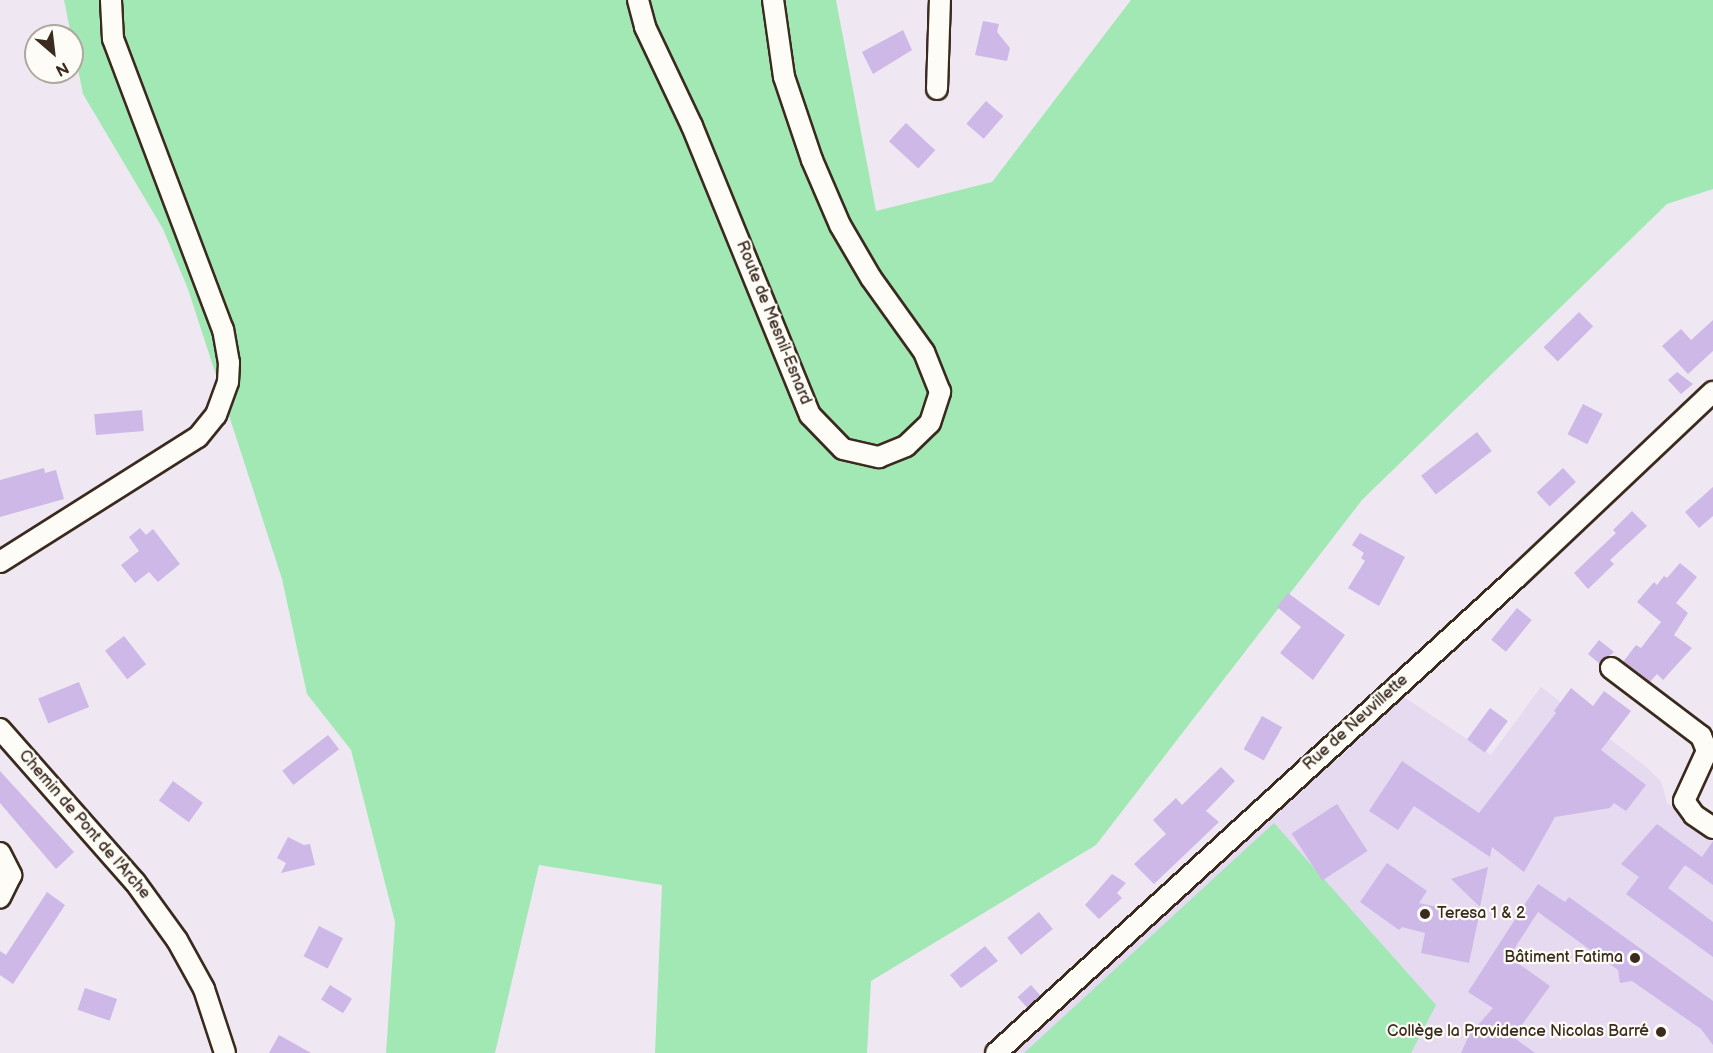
<!DOCTYPE html>
<meta charset="utf-8">
<style>
body{margin:0}
#map{position:relative;width:1713px;height:1053px;overflow:hidden;background:#efe8f2;font-family:"Balsamiq Sans",sans-serif}
div>[style]{position:absolute}
[style*='--x']{left:calc(var(--x)*1px);top:calc(var(--y)*1px);width:calc(var(--w)*1px);rotate:calc(var(--a)*1deg)}
.built>*{inset:0;background:#e5daef}
.green>*{inset:0;background:#a2e8b4}
.building>*{inset:0;background:#cdb8e8;transform-origin:0 0}
.roads{filter:drop-shadow(2px 0 #3b2a1e) drop-shadow(-2px 0 #3b2a1e) drop-shadow(0 2px #3b2a1e) drop-shadow(0 -2px #3b2a1e)}
.minor>*{height:20px;margin:-10px;padding:0 10px;transform-origin:10px;border-radius:10px;background:#fdfcf7}
.dots>*{width:16px;height:16px;translate:-50% -50%;box-sizing:border-box;border:3px solid #fdfcf7;border-radius:50%}
span{translate:-50% -50%;white-space:nowrap;text-align:center;line-height:1.15;-webkit-text-stroke:4.5px #fdfcf7;paint-order:stroke}
.street-label{font-size:16px;color:#3b2a1e}
.poi-label{font-size:16px;color:#3b2a1e}
.left{translate:0 -50%;text-align:left}
.right{translate:-100% -50%;text-align:right}
.north{position:absolute;left:24px;top:24px;width:60px;height:60px;box-sizing:border-box;background:#fdfcf7;border:2px solid #afa8a0;border-radius:50%;rotate:152deg;font-size:16px;font-weight:700;line-height:24px;text-align:center;color:#3b2a1e}
.north::after{content:'';display:block;margin:auto;width:21px;height:27px;background:#3b2a1e;clip-path:polygon(50% 0,100% 100%,50% 72%,0 100%)}
</style>
<div id="map">
<div class="built">
<div style="clip-path:polygon(1541px 687px,1644px 765px,1661px 781px,1667px 803px,1713px 837px,1713px 1053px,1010px 1053px,1330px 755px,1337px 760px,1404px 697px,1491px 755px)"></div>
</div>
<div class="green">
<div style="clip-path:polygon(64px 0,836px 0,876px 211px,992px 182px,1131px 0,1713px 0,1713px 189px,1667px 204px,1362px 500px,1096px 845px,871px 981px,867px 1053px,655px 1053px,662px 885px,539px 865px,495px 1053px,386px 1053px,395px 922px,351px 750px,307px 694px,282px 579px,188px 289px,163px 229px,83px 94px)"></div>
<div style="clip-path:polygon(1274px 823px,1436px 1005px,1411px 1053px,1024px 1053px)"></div>
</div>
<div class="building">
<div style="clip-path:polygon(983px 21px,999px 24px,997px 32px,1010px 48px,1007px 61px,975px 55px)"></div>
<div style="clip-path:polygon(903px 30px,912px 50px,873px 74px,862px 52px)"></div>
<div style="left:986px;top:101px;width:23px;height:30px;rotate:41deg"></div>
<div style="left:906px;top:123px;width:40px;height:25px;rotate:43deg"></div>
<div style="left:1579px;top:312px;width:20px;height:50px;rotate:45deg"></div>
<div style="clip-path:polygon(1713px 320px,1713px 351px,1688px 374px,1662px 346px,1681px 329px,1691px 340px)"></div>
<div style="clip-path:polygon(1677px 372px,1693px 384px,1681px 394px,1668px 380px)"></div>
<div style="left:1583px;top:404px;width:22px;height:34px;rotate:27deg"></div>
<div style="left:142px;top:410px;width:21px;height:48px;rotate:85deg"></div>
<div style="left:1477px;top:432px;width:24px;height:71px;rotate:52deg"></div>
<div style="clip-path:polygon(44px 468px,45px 473px,56px 470px,64px 499px,0 517px,0 480px)"></div>
<div style="left:1563px;top:468px;width:19px;height:36px;rotate:47deg"></div>
<div style="clip-path:polygon(1713px 487px,1713px 516px,1699px 528px,1685px 512px)"></div>
<div style="clip-path:polygon(1632px 511px,1647px 526px,1610px 560px,1614px 564px,1588px 589px,1574px 573px,1616px 533px,1613px 530px)"></div>
<div style="clip-path:polygon(140px 528px,146px 535px,153px 529px,180px 564px,158px 582px,149px 572px,135px 583px,121px 565px,139px 551px,129px 537px)"></div>
<div style="clip-path:polygon(1360px 533px,1405px 557px,1379px 606px,1348px 588px,1365px 561px,1361px 558px,1364px 553px,1352px 545px)"></div>
<div style="clip-path:polygon(1680px 563px,1697px 577px,1676px 603px,1688px 613px,1674px 635px,1692px 648px,1663px 680px,1657px 674px,1650px 682px,1623px 662px,1636px 645px,1641px 648px,1661px 622px,1637px 602px,1654px 582px,1657px 585px,1664px 576px,1667px 578px)"></div>
<div style="clip-path:polygon(1288px 593px,1345px 635px,1313px 680px,1280px 653px,1301px 627px,1277px 607px)"></div>
<div style="left:1517px;top:608px;width:19px;height:41px;rotate:39deg"></div>
<div style="left:124px;top:636px;width:36px;height:24px;rotate:52deg"></div>
<div style="clip-path:polygon(1599px 640px,1614px 652px,1600px 664px,1588px 654px)"></div>
<div style="left:79px;top:682px;width:27px;height:44px;rotate:68deg"></div>
<div style="clip-path:polygon(1571px 688px,1593px 706px,1604px 691px,1631px 711px,1601px 750px,1646px 785px,1626px 811px,1614px 803px,1610px 808px,1555px 817px,1524px 872px,1492px 847px,1490px 857px,1414px 806px,1398px 830px,1369px 811px,1402px 761px,1479px 813px,1556px 713px,1554px 711px)"></div>
<div style="left:1490px;top:708px;width:22px;height:39px;rotate:36deg"></div>
<div style="left:1262px;top:716px;width:23px;height:38px;rotate:29deg"></div>
<div style="left:328px;top:735px;width:18px;height:58px;rotate:52deg"></div>
<div style="clip-path:polygon(1221px 767px,1235px 781px,1206px 811px,1219px 822px,1154px 884px,1134px 864px,1166px 834px,1153px 820px,1176px 798px,1182px 805px)"></div>
<div style="clip-path:polygon(0 771px,74px 852px,56px 869px,0 803px)"></div>
<div style="left:173px;top:781px;width:37px;height:24px;rotate:36deg"></div>
<div style="left:1337px;top:804px;width:56px;height:54px;rotate:57deg"></div>
<div style="clip-path:polygon(1657px 824px,1702px 857px,1713px 841px,1713px 885px,1685px 865px,1668px 888px,1713px 922px,1713px 957px,1626px 894px,1639px 877px,1621px 864px)"></div>
<div style="clip-path:polygon(288px 837px,304px 845px,310px 844px,315px 865px,281px 873px,286px 863px,277px 858px)"></div>
<div style="clip-path:polygon(1387px 863px,1427px 891px,1419px 903px,1479px 916px,1469px 963px,1421px 953px,1425px 933px,1402px 927px,1399px 930px,1360px 902px)"></div>
<div style="clip-path:polygon(1488px 867px,1480px 907px,1451px 879px)"></div>
<div style="clip-path:polygon(1112px 874px,1126px 883px,1117px 893px,1122px 898px,1099px 919px,1085px 905px)"></div>
<div style="clip-path:polygon(1538px 884px,1565px 902px,1569px 897px,1713px 1001px,1713px 1045px,1701px 1029px,1632px 981px,1620px 983px,1618px 970px,1538px 912px,1509px 957px,1550px 986px,1513px 1037px,1535px 1053px,1461px 1053px,1469px 1035px,1493px 1008px,1468px 992px)"></div>
<div style="clip-path:polygon(47px 892px,65px 905px,13px 984px,0 975px,0 951px,6px 955px)"></div>
<div style="left:1039px;top:912px;width:22px;height:41px;rotate:51deg"></div>
<div style="left:319px;top:926px;width:27px;height:34px;rotate:27deg"></div>
<div style="clip-path:polygon(985px 946px,998px 961px,961px 988px,950px 975px)"></div>
<div style="left:330px;top:985px;width:26px;height:17px;rotate:32deg"></div>
<div style="left:1031px;top:985px;width:15px;height:18px;rotate:48deg"></div>
<div style="left:85px;top:988px;width:34px;height:23px;rotate:19deg"></div>
<div style="clip-path:polygon(279px 1035px,311px 1053px,269px 1053px)"></div>
</div>
<div class="roads">
<div class="minor">
<div style="--x:638;--y:0;--w:28;--a:75"></div>
<div style="--x:645;--y:27;--w:110;--a:64.6"></div>
<div style="--x:692;--y:126;--w:312;--a:67.8"></div>
<div style="--x:810;--y:415;--w:47;--a:45.9"></div>
<div style="--x:843;--y:449;--w:37;--a:13"></div>
<div style="--x:879;--y:457;--w:29;--a:-22"></div>
<div style="--x:906;--y:446;--w:33;--a:-44"></div>
<div style="--x:930;--y:423;--w:33;--a:-72"></div>
<div style="--x:940;--y:392;--w:43;--a:-111.8"></div>
<div style="--x:924;--y:352;--w:91;--a:-125.6"></div>
<div style="--x:871;--y:278;--w:61;--a:-120.3"></div>
<div style="--x:840;--y:225;--w:71;--a:-113.3"></div>
<div style="--x:812;--y:160;--w:88;--a:-108.6"></div>
<div style="--x:784;--y:77;--w:78;--a:-98.1"></div>
<div style="--x:937;--y:89;--w:89;--a:-88.1"></div>
<div style="--x:0;--y:562;--w:234;--a:-32.3"></div>
<div style="--x:198;--y:437;--w:28;--a:-51"></div>
<div style="--x:216;--y:415;--w:35;--a:-70"></div>
<div style="--x:228;--y:382;--w:19;--a:-87"></div>
<div style="--x:229;--y:363;--w:34;--a:-100"></div>
<div style="--x:223;--y:330;--w:311;--a:-110.7"></div>
<div style="--x:113;--y:39;--w:39;--a:-93"></div>
<div style="--x:1611;--y:668;--w:113;--a:37.1"></div>
<div style="--x:1701;--y:736;--w:16;--a:68"></div>
<div style="--x:1707;--y:751;--w:55;--a:114.7"></div>
<div style="--x:1684;--y:801;--w:17;--a:54"></div>
<div style="--x:1694;--y:815;--w:23;--a:34"></div>
<div style="--x:0;--y:729;--w:204;--a:48.6"></div>
<div style="--x:135;--y:882;--w:72;--a:54.1"></div>
<div style="--x:177;--y:940;--w:56;--a:61.1"></div>
<div style="--x:204;--y:989;--w:67;--a:71.8"></div>
<div style="--x:0;--y:853;--w:25;--a:63"></div>
<div style="--x:11;--y:875;--w:25;--a:116"></div>
<div style="--x:996;--y:1053;--w:704;--a:-42.41"></div>
<div style="--x:1516;--y:578;--w:271;--a:-43.4"></div>
</div>
</div>
<div class="dots">
<div style="left:1425px;top:914px;background:#3b2a1e"></div>
<div style="left:1635px;top:958px;background:#3b2a1e"></div>
<div style="left:1661px;top:1032px;background:#3b2a1e"></div>
</div>
<div class="street-label">
<span style="left:773px;top:323px;rotate:68deg">Route de Mesnil-Esnard</span>
<span style="left:1356px;top:723px;rotate:-42deg">Rue de Neuvillette</span>
<span style="left:84px;top:825px;rotate:49deg">Chemin de Pont de l'Arche</span>
</div>
<div class="poi-label">
<span class="left" style="left:1437px;top:914px">Teresa 1 &amp; 2</span>
<span class="right" style="left:1623px;top:958px">Bâtiment Fatima</span>
<span class="right" style="left:1649px;top:1032px">Collège la Providence Nicolas Barré</span>
</div>
<div class="north">N</div>
</div>
